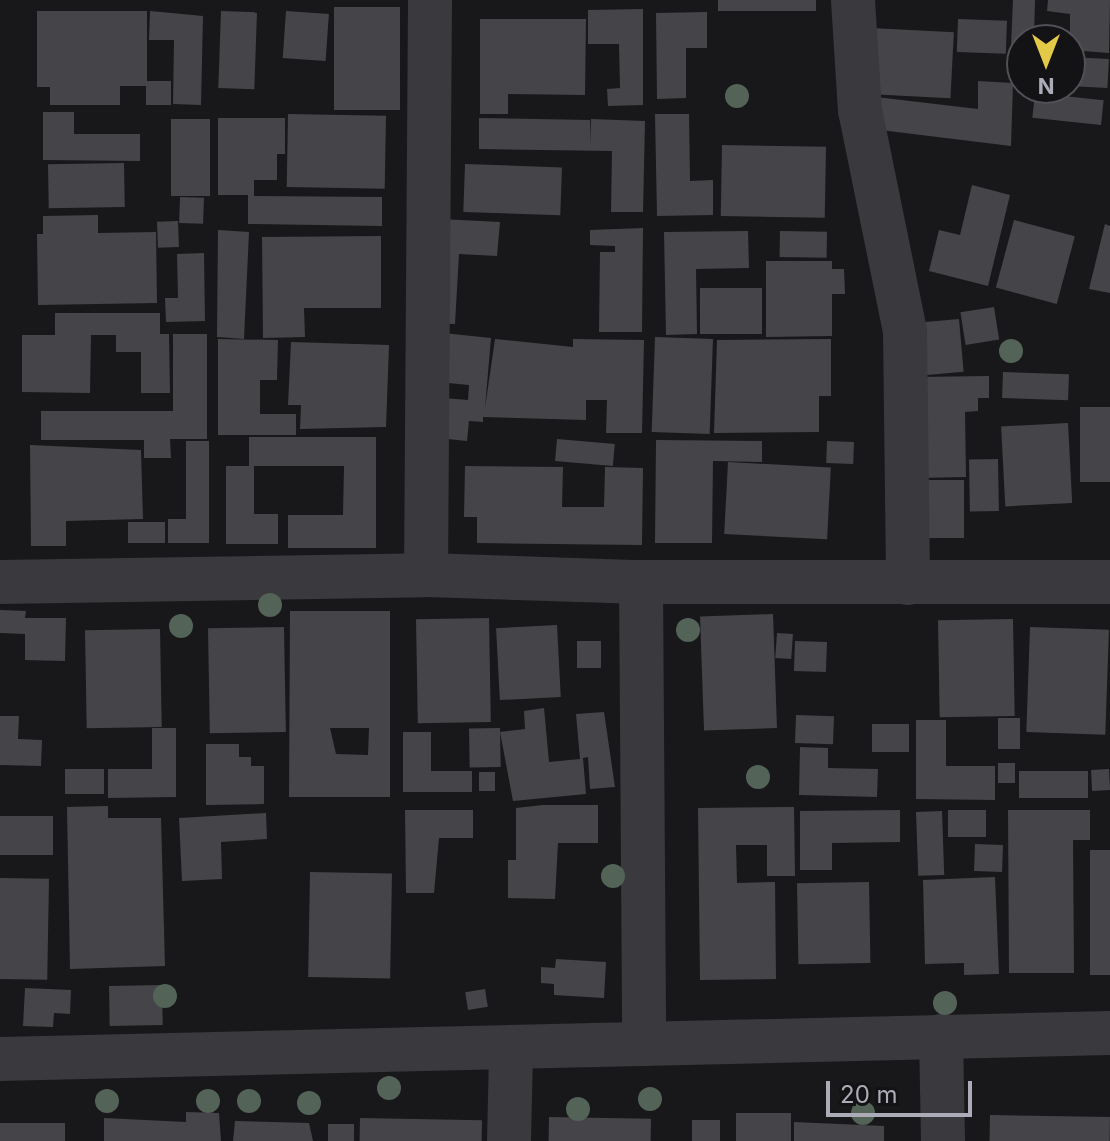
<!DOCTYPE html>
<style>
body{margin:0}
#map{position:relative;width:1110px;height:1141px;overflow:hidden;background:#181719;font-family:Inter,sans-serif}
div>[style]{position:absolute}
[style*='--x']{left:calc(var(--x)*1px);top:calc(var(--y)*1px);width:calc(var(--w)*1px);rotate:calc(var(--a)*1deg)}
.building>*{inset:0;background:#454549;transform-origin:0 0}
.minor>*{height:44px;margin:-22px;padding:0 22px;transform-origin:22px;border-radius:22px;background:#39393e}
.trees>*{width:24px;height:24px;margin:-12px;border-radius:50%;background:#536358}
span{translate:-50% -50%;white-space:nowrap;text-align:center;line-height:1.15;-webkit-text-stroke:8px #131214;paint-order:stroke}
.north{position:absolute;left:1006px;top:24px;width:80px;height:80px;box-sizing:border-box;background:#131214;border:2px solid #505056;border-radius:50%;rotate:180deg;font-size:22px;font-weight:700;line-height:32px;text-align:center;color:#abacb8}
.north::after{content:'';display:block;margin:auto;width:28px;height:36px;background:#e2c947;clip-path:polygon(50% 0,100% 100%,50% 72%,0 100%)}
.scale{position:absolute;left:826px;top:1081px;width:146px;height:36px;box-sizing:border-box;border:4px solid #abacb8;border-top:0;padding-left:10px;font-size:24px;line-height:28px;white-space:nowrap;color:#abacb8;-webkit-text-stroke:6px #131214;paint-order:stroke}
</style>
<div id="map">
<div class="building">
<div style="left:718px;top:0;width:98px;height:11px"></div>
<div style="clip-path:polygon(1013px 0,1035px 0,1034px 40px,1022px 40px,1022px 46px,1011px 46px)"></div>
<div style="clip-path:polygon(1048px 0,1110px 0,1109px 53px,1070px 50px,1070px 14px,1047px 11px)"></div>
<div style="left:334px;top:7px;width:66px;height:103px"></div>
<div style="clip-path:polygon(643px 9px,643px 105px,608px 106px,607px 89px,620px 88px,619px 44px,588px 44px,588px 10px)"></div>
<div style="clip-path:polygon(37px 11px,147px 11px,147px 81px,171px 81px,171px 105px,146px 105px,146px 86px,120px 86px,120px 105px,50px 105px,50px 87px,37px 87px)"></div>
<div style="clip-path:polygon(150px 11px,203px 16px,201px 105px,173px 104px,174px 40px,149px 40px)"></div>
<div style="left:221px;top:11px;width:36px;height:77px;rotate:2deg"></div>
<div style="left:286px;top:11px;width:43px;height:47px;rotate:4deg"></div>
<div style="clip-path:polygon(707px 12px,707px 48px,686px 48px,686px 98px,657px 99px,656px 13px)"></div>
<div style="clip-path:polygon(480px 19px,586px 19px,585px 95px,508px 94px,508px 114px,480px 114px)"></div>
<div style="left:958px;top:19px;width:49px;height:33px;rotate:2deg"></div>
<div style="left:871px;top:28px;width:83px;height:66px;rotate:3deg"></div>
<div style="left:1070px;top:57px;width:39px;height:29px;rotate:3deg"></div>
<div style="clip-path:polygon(978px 81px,1013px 83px,1011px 146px,872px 129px,876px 97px,978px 109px)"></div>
<div style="left:1035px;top:93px;width:69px;height:25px;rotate:6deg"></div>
<div style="clip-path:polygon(43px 112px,74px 112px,74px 134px,140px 134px,140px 161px,43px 160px)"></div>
<div style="left:288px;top:114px;width:98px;height:73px;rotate:1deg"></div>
<div style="clip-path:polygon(655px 114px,689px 114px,690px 181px,713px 180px,713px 215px,657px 216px)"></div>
<div style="clip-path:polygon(218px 118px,285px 118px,285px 154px,277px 154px,277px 180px,254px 180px,254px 196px,382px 197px,382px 226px,248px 224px,248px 195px,218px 195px)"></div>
<div style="clip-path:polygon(479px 118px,590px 120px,590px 144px,591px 119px,645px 121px,643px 212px,611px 212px,612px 151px,479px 149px)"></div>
<div style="left:171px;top:119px;width:39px;height:77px"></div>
<div style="left:722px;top:145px;width:104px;height:71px;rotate:1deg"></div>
<div style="left:124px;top:163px;width:44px;height:76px;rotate:89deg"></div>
<div style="left:465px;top:164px;width:97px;height:48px;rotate:2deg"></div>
<div style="clip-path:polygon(972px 185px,1010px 195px,988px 286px,929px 271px,939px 230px,960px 235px)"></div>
<div style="left:180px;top:197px;width:24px;height:26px;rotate:2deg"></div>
<div style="clip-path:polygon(98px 215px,98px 233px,156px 232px,157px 303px,38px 305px,37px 234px,43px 234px,43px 216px)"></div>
<div style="clip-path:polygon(441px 219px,500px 222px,497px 256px,459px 254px,455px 324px,428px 323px)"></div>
<div style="left:1014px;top:220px;width:63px;height:70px;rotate:15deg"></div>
<div style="left:178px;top:221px;width:26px;height:21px;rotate:88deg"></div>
<div style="clip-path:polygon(1105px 224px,1110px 226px,1110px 293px,1089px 289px)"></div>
<div style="clip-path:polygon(643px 228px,642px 332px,599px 332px,600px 252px,615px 252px,615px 246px,590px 245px,590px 230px)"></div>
<div style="clip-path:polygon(218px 230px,249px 232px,244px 339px,217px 337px)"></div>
<div style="clip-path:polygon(748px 231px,749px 268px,696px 269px,697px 334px,666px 335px,664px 232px)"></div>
<div style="left:780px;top:231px;width:47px;height:26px;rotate:1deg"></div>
<div style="clip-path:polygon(381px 236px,381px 308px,304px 308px,305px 337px,263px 338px,262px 237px)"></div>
<div style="clip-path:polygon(204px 253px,205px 321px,166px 322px,165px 298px,178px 298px,177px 254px)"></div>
<div style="clip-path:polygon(766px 261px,832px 261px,832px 269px,844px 269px,845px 294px,832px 294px,832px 336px,766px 337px)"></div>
<div style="left:700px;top:288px;width:62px;height:46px"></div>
<div style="left:994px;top:307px;width:33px;height:34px;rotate:81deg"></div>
<div style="clip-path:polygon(55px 313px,160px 313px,160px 334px,169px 334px,170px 393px,141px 393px,141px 352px,116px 352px,116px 335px,91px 335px,90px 393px,22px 392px,22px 335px,55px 335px)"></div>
<div style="left:959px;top:319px;width:53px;height:51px;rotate:85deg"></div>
<div style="clip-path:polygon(443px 333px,491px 338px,485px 408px,495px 339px,573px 347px,573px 339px,644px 340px,642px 433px,606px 433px,607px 400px,586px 400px,586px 420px,483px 417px,483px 422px,469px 421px,467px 441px,428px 437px,443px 398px,468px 400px,469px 385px,438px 382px)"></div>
<div style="clip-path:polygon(173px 334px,207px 334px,207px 439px,170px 439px,171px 458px,144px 458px,144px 440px,41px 440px,41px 411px,173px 411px)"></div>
<div style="left:655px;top:337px;width:58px;height:95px;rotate:2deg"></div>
<div style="clip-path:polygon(218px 339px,278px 340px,277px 380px,260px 380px,260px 414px,296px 414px,296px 435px,218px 435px)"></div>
<div style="clip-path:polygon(831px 339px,831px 396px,819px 396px,819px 432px,714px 433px,717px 340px)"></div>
<div style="clip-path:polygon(291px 342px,389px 345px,386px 427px,300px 429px,301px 405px,288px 405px)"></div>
<div style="left:1003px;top:372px;width:66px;height:26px;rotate:2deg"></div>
<div style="clip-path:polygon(989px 376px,989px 398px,978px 398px,978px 411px,965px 412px,966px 477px,920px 478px,917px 377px)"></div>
<div style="left:1110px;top:407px;width:75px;height:30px;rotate:90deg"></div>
<div style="left:1068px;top:423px;width:80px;height:67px;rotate:87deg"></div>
<div style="clip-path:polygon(249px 437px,376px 437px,376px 548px,288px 548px,288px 515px,343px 515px,344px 466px,254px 466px,254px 514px,278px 514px,278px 544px,226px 544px,226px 466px,249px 466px)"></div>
<div style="left:557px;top:439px;width:58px;height:22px;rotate:5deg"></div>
<div style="clip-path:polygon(656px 440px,762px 441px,762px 462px,713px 461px,712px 543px,655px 543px)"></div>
<div style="clip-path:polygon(186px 441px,209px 441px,209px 543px,168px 543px,168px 519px,186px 519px)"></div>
<div style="left:827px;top:441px;width:27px;height:22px;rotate:2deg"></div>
<div style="clip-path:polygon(30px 445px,141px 450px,143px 519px,66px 521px,66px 546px,31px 546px)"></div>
<div style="left:998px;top:459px;width:52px;height:29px;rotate:89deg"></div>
<div style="left:728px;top:462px;width:103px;height:72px;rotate:3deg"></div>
<div style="clip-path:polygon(465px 466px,563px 467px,562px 507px,604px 507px,605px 467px,643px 468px,642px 545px,477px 543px,477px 517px,464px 517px)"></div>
<div style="left:923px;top:480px;width:41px;height:58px"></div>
<div style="left:128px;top:522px;width:37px;height:21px"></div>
<div style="clip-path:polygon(0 610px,26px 611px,25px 618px,66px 618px,65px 661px,25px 660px,25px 634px,0 633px)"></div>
<div style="clip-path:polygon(evenodd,290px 611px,390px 611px,390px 797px,289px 797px,290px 611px,330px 728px,369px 728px,368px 755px,336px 754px,330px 728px)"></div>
<div style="left:773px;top:614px;width:114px;height:73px;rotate:88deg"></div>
<div style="left:489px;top:618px;width:104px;height:73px;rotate:89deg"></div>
<div style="left:1013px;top:619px;width:97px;height:75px;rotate:89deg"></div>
<div style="left:557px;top:625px;width:72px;height:61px;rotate:87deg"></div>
<div style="left:284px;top:627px;width:105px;height:76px;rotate:89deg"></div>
<div style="left:1030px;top:627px;width:79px;height:105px;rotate:2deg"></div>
<div style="left:160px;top:629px;width:98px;height:75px;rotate:89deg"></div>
<div style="left:777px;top:633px;width:16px;height:25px;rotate:4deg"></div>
<div style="left:577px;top:641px;width:24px;height:27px"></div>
<div style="left:795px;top:641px;width:32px;height:30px;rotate:2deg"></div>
<div style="clip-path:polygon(544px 708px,549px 762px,580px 759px,576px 714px,604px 712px,615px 787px,590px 789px,588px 757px,583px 758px,586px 794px,513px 801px,500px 732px,525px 729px,524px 711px)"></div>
<div style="left:796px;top:715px;width:38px;height:28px;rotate:2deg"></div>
<div style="clip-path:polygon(0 716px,19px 716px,18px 739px,42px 740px,41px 766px,0 765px)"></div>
<div style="left:998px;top:718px;width:22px;height:31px"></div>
<div style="clip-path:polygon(916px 720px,946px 720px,946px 766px,995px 766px,995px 800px,916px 799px)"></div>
<div style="left:872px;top:724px;width:37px;height:28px"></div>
<div style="clip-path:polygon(152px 728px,176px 728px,176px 797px,108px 798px,108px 769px,152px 769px)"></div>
<div style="left:500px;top:728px;width:39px;height:31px;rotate:89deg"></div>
<div style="clip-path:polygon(403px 732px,431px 732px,431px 771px,472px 771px,472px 792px,403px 792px)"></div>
<div style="clip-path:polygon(206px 744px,239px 744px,239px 757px,251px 757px,251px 766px,264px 766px,264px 804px,206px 805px)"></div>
<div style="clip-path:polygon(800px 747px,828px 748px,828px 768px,878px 769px,877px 797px,799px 795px)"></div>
<div style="left:998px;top:763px;width:17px;height:20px"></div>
<div style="left:65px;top:769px;width:39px;height:25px"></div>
<div style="left:1109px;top:769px;width:21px;height:18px;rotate:87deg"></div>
<div style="left:1088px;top:771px;width:27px;height:69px;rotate:90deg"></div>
<div style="left:479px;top:772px;width:16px;height:19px"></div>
<div style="clip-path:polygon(543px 805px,598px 805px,598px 843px,558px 843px,555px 899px,508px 898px,508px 860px,516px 860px,516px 808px)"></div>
<div style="clip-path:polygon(108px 806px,108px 818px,161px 818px,165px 966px,70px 969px,67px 807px)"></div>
<div style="clip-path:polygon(794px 807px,795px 876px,767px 876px,767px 845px,736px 845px,737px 883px,775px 882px,776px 979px,700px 980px,698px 808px)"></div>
<div style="clip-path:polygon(405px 810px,473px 810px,473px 838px,439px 838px,434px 893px,406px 893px)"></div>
<div style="clip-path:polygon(900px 810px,900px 842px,832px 843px,832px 870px,800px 870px,800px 811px)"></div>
<div style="left:948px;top:810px;width:38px;height:27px"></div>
<div style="clip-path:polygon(1008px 810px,1090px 810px,1090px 840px,1073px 840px,1074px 973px,1009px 973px)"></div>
<div style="left:942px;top:811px;width:64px;height:26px;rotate:88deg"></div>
<div style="clip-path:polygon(266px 813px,267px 839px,221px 842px,222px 879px,182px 881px,179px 818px)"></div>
<div style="left:0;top:816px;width:53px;height:39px"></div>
<div style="left:975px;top:844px;width:28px;height:27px;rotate:2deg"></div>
<div style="left:1090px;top:850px;width:20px;height:125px"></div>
<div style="left:310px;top:872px;width:82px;height:105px;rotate:1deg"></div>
<div style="clip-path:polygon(995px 877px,999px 974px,964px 975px,964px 963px,925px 964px,923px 880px)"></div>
<div style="left:0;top:878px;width:49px;height:101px;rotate:1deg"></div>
<div style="left:869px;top:882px;width:81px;height:72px;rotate:89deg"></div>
<div style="clip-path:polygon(556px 959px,606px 962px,604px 998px,554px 995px,554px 984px,541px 983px,541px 967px,555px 968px)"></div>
<div style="left:162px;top:985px;width:40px;height:53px;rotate:89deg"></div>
<div style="clip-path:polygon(25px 988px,71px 990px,70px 1014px,54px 1013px,53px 1027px,23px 1026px)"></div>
<div style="left:485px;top:989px;width:18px;height:20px;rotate:81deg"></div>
<div style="clip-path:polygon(186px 1112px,219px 1113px,221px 1141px,104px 1141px,104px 1118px,186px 1122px)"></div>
<div style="left:736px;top:1113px;width:55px;height:28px"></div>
<div style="left:990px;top:1115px;width:120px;height:26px;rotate:1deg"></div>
<div style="left:549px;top:1117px;width:102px;height:24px;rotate:1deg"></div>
<div style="left:360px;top:1118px;width:122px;height:23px;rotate:1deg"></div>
<div style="left:692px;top:1120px;width:28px;height:21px"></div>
<div style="clip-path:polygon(235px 1121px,309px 1123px,313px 1141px,233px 1141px)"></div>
<div style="clip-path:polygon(794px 1122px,884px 1126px,884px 1141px,794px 1141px)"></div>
<div style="left:0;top:1123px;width:65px;height:18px"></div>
<div style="left:328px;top:1124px;width:26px;height:17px"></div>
</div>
<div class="minor">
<div style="--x:853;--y:0;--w:110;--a:86.4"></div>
<div style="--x:860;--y:110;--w:226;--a:78.5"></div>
<div style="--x:905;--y:331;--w:252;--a:89.3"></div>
<div style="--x:426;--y:575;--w:575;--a:-89.6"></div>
<div style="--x:0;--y:582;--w:426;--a:-0.9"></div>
<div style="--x:426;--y:575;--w:215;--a:1.9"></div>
<div style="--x:641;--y:582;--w:469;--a:0"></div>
<div style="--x:641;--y:582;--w:462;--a:89.6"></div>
<div style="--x:941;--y:1036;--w:105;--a:88.9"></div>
<div style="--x:0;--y:1059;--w:1110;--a:-1.34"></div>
<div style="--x:509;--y:1141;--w:90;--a:-88.7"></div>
</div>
<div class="trees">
<div style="left:737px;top:96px"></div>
<div style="left:1011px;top:351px"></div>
<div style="left:270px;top:605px"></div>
<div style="left:181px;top:626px"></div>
<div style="left:688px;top:630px"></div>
<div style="left:758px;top:777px"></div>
<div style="left:613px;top:876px"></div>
<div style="left:165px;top:996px"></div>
<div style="left:945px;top:1003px"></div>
<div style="left:389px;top:1088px"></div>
<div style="left:650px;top:1099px"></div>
<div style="left:107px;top:1101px"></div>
<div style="left:208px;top:1101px"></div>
<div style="left:249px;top:1101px"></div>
<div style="left:309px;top:1103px"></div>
<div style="left:578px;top:1109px"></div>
<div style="left:863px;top:1113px"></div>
</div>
<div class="north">N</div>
<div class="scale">20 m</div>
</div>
